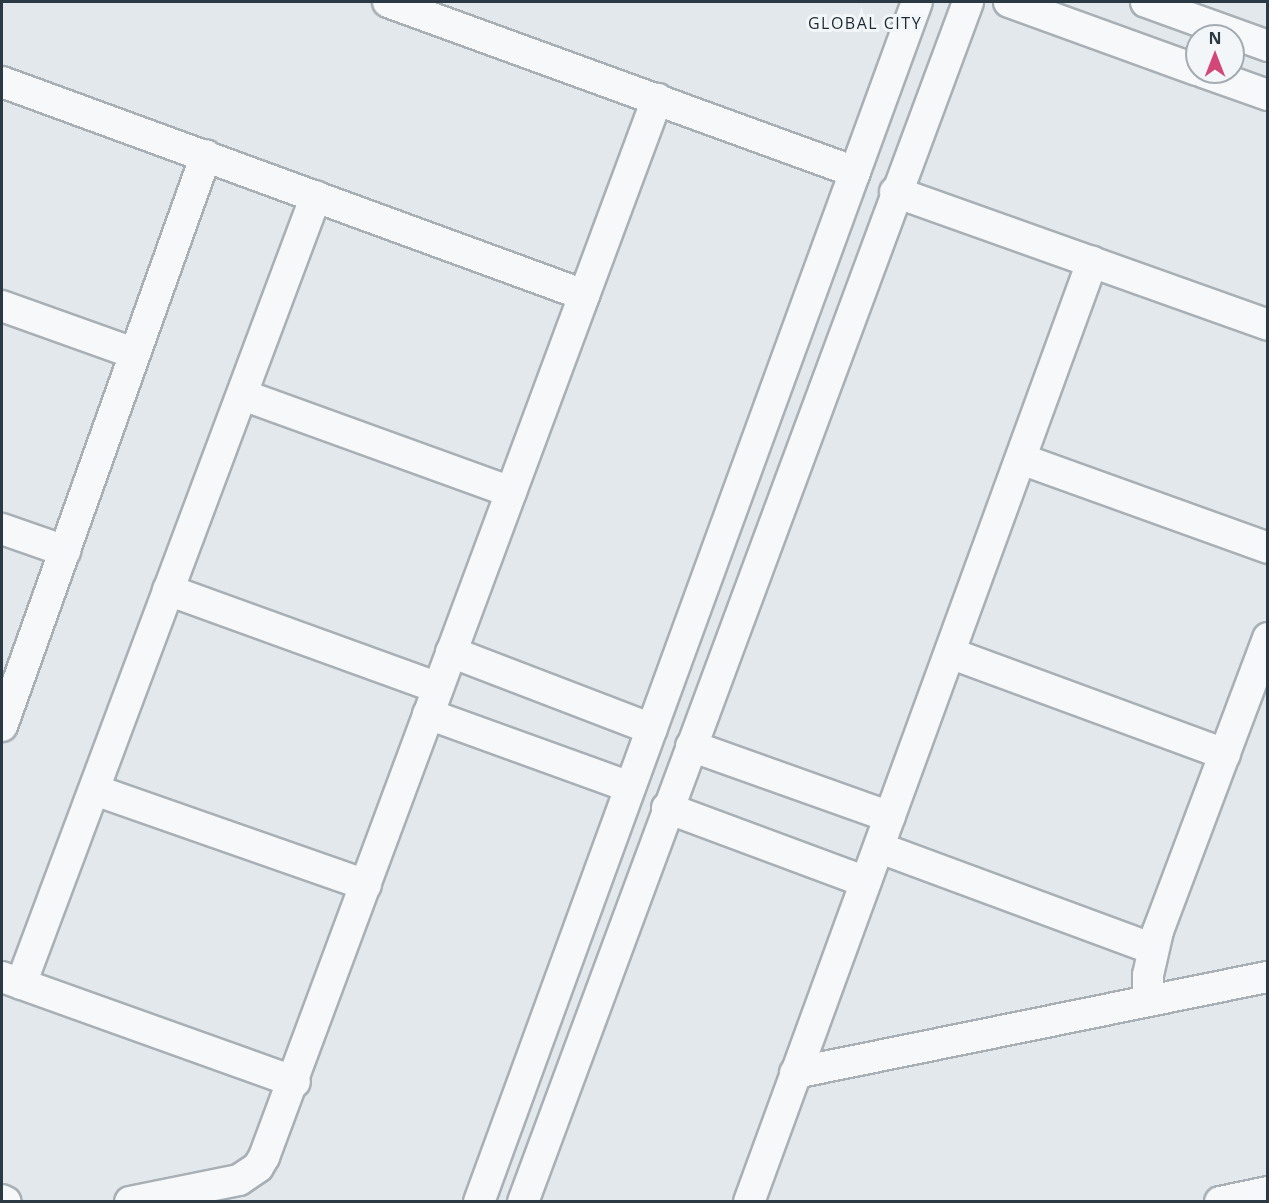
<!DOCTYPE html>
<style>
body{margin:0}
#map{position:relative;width:1269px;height:1203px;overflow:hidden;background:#e3e8ec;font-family:"Open Sans",sans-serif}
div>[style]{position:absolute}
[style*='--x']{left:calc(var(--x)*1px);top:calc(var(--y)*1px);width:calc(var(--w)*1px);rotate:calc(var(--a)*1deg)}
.roads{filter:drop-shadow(2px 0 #a8b0b6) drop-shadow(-2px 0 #a8b0b6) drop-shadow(0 2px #a8b0b6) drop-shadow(0 -2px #a8b0b6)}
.minor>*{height:30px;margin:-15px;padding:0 15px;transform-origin:15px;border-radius:15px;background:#f6f8fa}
span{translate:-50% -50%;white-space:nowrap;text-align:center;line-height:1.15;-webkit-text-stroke:6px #f3f6f9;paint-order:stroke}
.neighbourhood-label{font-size:16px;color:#1c2a35;letter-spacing:1.5px}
.frame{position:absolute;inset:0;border:3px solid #2a3944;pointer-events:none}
.north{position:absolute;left:1185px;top:24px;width:60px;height:60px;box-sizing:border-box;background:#f3f6f9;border:2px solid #a3aab1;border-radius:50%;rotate:0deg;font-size:16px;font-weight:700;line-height:24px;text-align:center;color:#2a3944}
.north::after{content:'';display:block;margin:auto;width:21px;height:27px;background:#d24777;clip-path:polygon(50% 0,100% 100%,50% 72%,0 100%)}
</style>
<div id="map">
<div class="roads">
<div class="minor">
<div style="--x:388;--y:2;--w:497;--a:20"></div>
<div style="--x:1009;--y:2;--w:200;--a:19.9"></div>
<div style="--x:1146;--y:2;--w:130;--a:19.8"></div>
<div style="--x:1203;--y:72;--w:69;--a:19.5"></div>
<div style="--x:2;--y:82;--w:620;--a:20.1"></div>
<div style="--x:895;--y:192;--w:396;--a:19.6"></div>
<div style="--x:2;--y:306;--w:139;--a:19.7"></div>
<div style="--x:243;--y:395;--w:285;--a:19.9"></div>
<div style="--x:1021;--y:459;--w:263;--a:19.8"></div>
<div style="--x:2;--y:529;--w:67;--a:19.2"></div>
<div style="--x:168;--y:590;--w:287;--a:19.9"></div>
<div style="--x:451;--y:652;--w:215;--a:21"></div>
<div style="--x:950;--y:653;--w:293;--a:20.2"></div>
<div style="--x:428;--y:714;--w:215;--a:19.9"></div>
<div style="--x:2;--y:726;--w:606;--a:-70.34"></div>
<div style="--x:691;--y:746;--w:211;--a:19.6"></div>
<div style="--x:95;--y:790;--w:287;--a:19.3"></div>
<div style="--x:667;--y:808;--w:212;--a:20.4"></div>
<div style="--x:880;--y:848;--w:291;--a:20.3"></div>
<div style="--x:2;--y:977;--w:311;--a:19.7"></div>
<div style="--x:21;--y:984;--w:841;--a:-69.48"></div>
<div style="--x:1148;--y:1001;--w:26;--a:-90"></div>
<div style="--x:1148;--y:975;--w:45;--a:-77.2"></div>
<div style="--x:1158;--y:931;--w:313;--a:-69.4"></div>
<div style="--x:795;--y:1073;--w:483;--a:-11.5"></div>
<div style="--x:2;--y:1200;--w:4;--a:27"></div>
<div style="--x:130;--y:1202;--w:111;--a:-11.4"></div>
<div style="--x:239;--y:1180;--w:23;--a:-34"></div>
<div style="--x:258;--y:1167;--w:12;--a:-59"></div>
<div style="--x:264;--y:1157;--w:1129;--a:-69.62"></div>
<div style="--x:479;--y:1202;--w:1277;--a:-69.95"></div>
<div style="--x:523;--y:1202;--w:1280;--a:-69.65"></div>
<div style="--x:749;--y:1202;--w:1001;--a:-69.95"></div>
<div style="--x:1220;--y:1202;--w:49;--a:-11.8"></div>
</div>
</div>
<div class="neighbourhood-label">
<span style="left:865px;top:23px">GLOBAL CITY</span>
</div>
<div class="frame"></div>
<div class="north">N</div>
</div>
